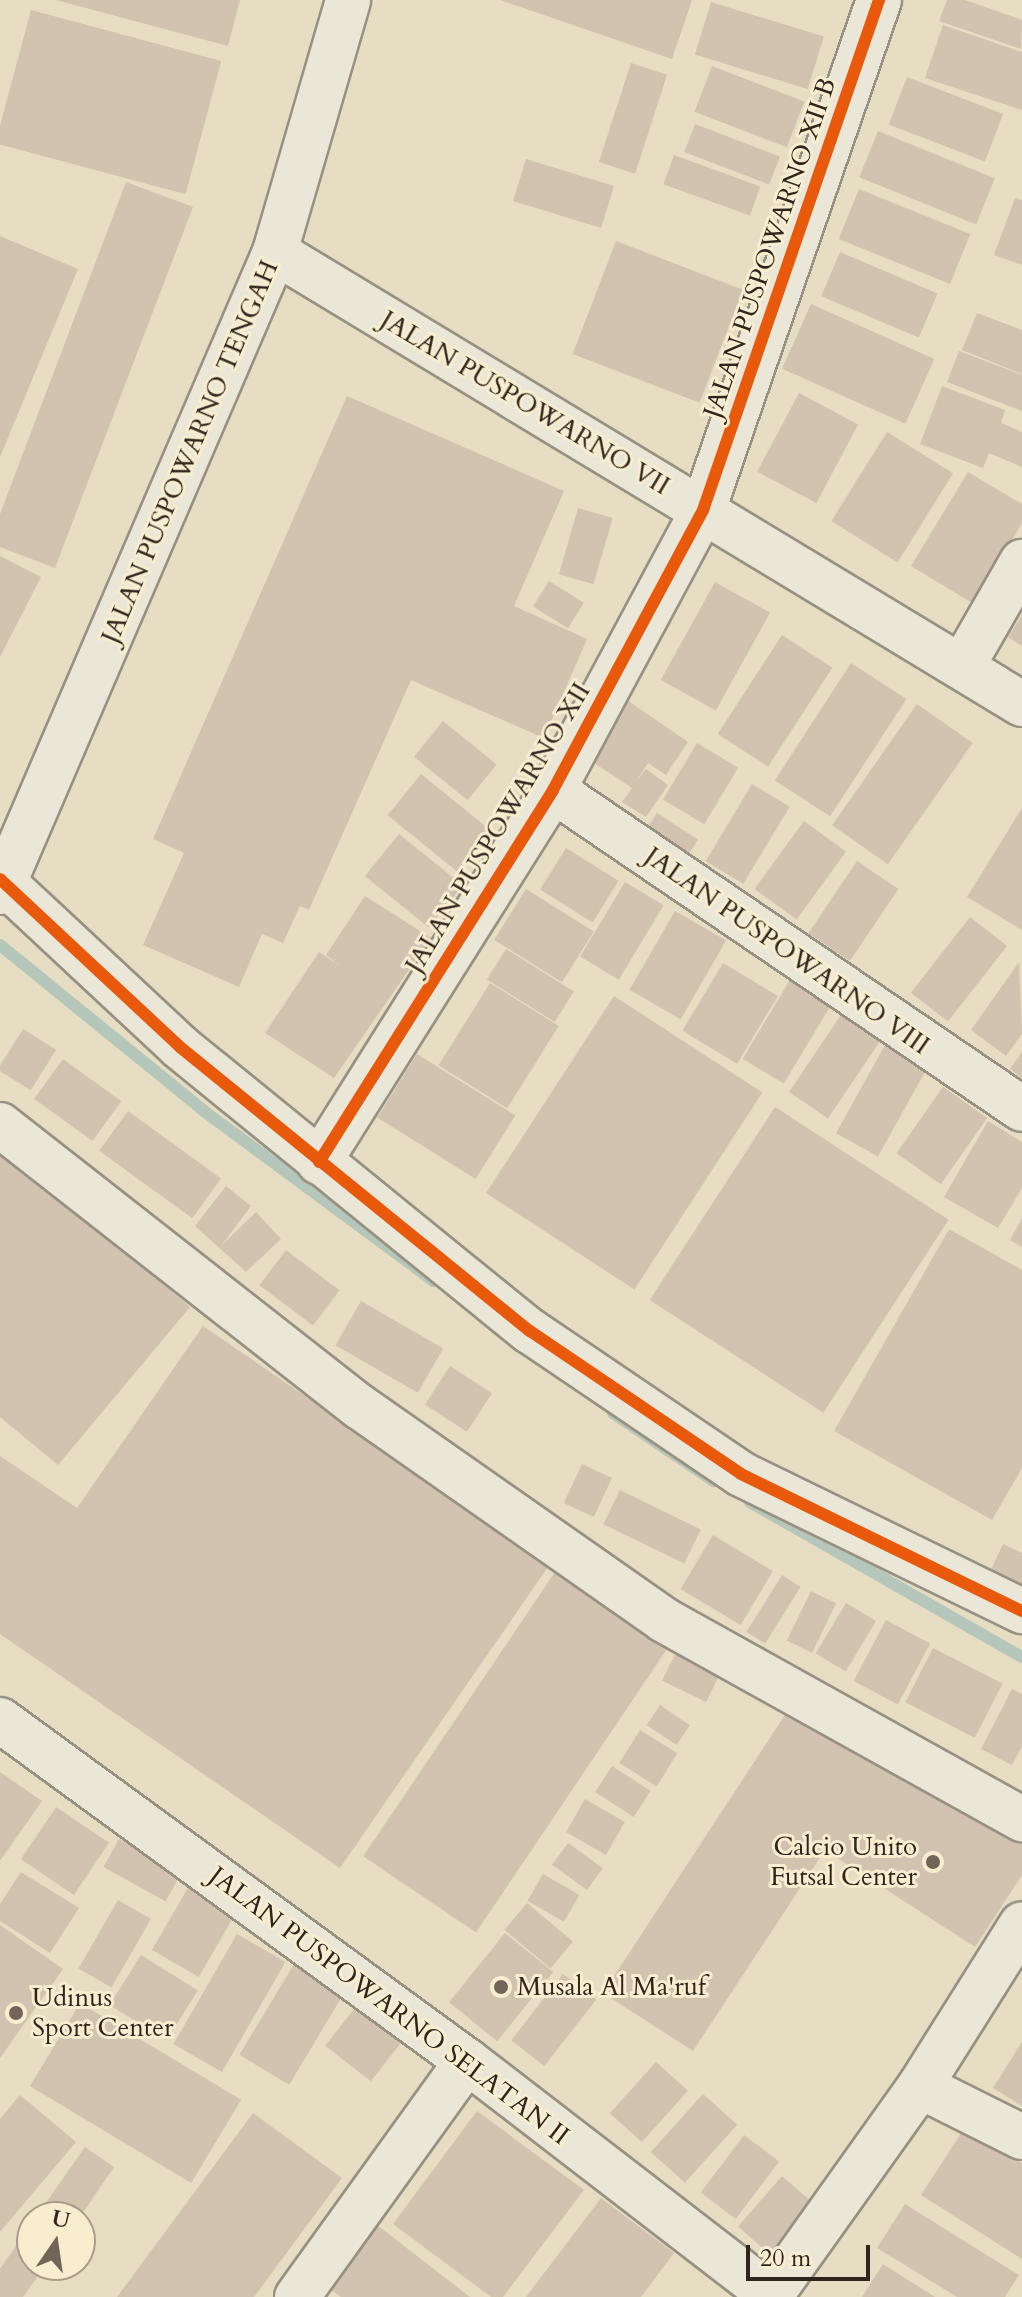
<!DOCTYPE html>
<style>
body{margin:0}
#map{position:relative;width:1022px;height:2297px;overflow:hidden;background:#e6ddc3;font-family:Cardo,serif}
div>[style]{position:absolute}
[style*='--x']{left:calc(var(--x)*1px);top:calc(var(--y)*1px);width:calc(var(--w)*1px);rotate:calc(var(--a)*1deg)}
.stream>*{height:12px;margin:-6px;padding:0 6px;transform-origin:6px;border-radius:6px;background:#b5c7bb}
.building>*{inset:0;background:#d2c3b0;transform-origin:0 0}
.roads{filter:drop-shadow(2px 0 #989182) drop-shadow(-2px 0 #989182) drop-shadow(0 2px #989182) drop-shadow(0 -2px #989182)}
.street>*{height:44px;margin:-22px;padding:0 22px;transform-origin:22px;border-radius:22px;background:#eae6d8}
.cycleway>*{height:12px;margin:-6px;padding:0 6px;transform-origin:6px;border-radius:6px;background:#e8590c}
.dots>*{width:22px;height:22px;translate:-50% -50%;box-sizing:border-box;border:4px solid #f8eecf;border-radius:50%}
span{translate:-50% -50%;white-space:nowrap;text-align:center;line-height:1.15;-webkit-text-stroke:6px #f8eecf;paint-order:stroke}
.street-label{font-size:26px;color:#30241e}
.poi-label{font-size:26px;color:#30241e}
.right{translate:-100% -50%;text-align:right}
.left{translate:0 -50%;text-align:left}
.north{position:absolute;left:16px;top:2201px;width:80px;height:80px;box-sizing:border-box;background:#f8eecf;border:2px solid #a89d88;border-radius:50%;rotate:13deg;font-size:22px;font-weight:700;line-height:32px;text-align:center;color:#30241e}
.north::after{content:'';display:block;margin:auto;width:28px;height:36px;background:#706558;clip-path:polygon(50% 0,100% 100%,50% 72%,0 100%)}
.scale{position:absolute;left:746px;top:2245px;width:124px;height:36px;box-sizing:border-box;border:4px solid #30241e;border-top:0;padding-left:10px;font-size:24px;line-height:28px;white-space:nowrap;color:#30241e;-webkit-text-stroke:6px #f8eecf;paint-order:stroke}
</style>
<div id="map">
<div class="stream">
<div style="--x:0;--y:945;--w:263;--a:39.1"></div>
<div style="--x:204;--y:1111;--w:286;--a:36.5"></div>
<div style="--x:613;--y:1413;--w:122;--a:34"></div>
<div style="--x:750;--y:1502;--w:313;--a:29.7"></div>
</div>
<div class="building">
<div style="clip-path:polygon(56px 0,240px 0,228px 46px)"></div>
<div style="clip-path:polygon(500px 0,692px 0,672px 59px)"></div>
<div style="clip-path:polygon(947px 0,965px 0,1022px 20px,1021px 49px,939px 21px)"></div>
<div style="left:711px;top:2px;width:118px;height:55px;rotate:17deg"></div>
<div style="left:31px;top:10px;width:197px;height:138px;rotate:15deg"></div>
<div style="clip-path:polygon(943px 25px,1022px 52px,1022px 110px,925px 78px)"></div>
<div style="left:631px;top:63px;width:38px;height:104px;rotate:18deg"></div>
<div style="left:712px;top:66px;width:99px;height:49px;rotate:21deg"></div>
<div style="left:907px;top:77px;width:103px;height:51px;rotate:21deg"></div>
<div style="left:695px;top:124px;width:91px;height:30px;rotate:21deg"></div>
<div style="left:878px;top:131px;width:126px;height:50px;rotate:22deg"></div>
<div style="left:674px;top:155px;width:92px;height:31px;rotate:20deg"></div>
<div style="left:526px;top:159px;width:92px;height:44px;rotate:17deg"></div>
<div style="clip-path:polygon(126px 182px,193px 207px,55px 568px,0 547px,0 514px)"></div>
<div style="left:859px;top:189px;width:120px;height:54px;rotate:22deg"></div>
<div style="clip-path:polygon(1015px 198px,1022px 200px,1022px 265px,994px 255px)"></div>
<div style="clip-path:polygon(0 236px,78px 269px,0 457px)"></div>
<div style="left:616px;top:241px;width:136px;height:121px;rotate:21deg"></div>
<div style="left:840px;top:252px;width:106px;height:48px;rotate:23deg"></div>
<div style="left:811px;top:304px;width:135px;height:71px;rotate:24deg"></div>
<div style="clip-path:polygon(977px 313px,1022px 330px,1022px 374px,962px 350px)"></div>
<div style="clip-path:polygon(959px 351px,1022px 375px,1022px 411px,947px 382px)"></div>
<div style="clip-path:polygon(942px 386px,1005px 410px,1001px 423px,1022px 432px,1022px 467px,989px 453px,983px 468px,920px 444px)"></div>
<div style="left:799px;top:393px;width:67px;height:89px;rotate:28deg"></div>
<div style="clip-path:polygon(347px 396px,564px 491px,514px 606px,587px 639px,544px 738px,411px 680px,309px 910px,300px 906px,283px 943px,262px 934px,239px 987px,143px 945px,184px 853px,153px 839px)"></div>
<div style="left:887px;top:432px;width:78px;height:105px;rotate:32deg"></div>
<div style="clip-path:polygon(968px 472px,1022px 504px,1022px 523px,974px 604px,911px 566px)"></div>
<div style="left:578px;top:508px;width:36px;height:69px;rotate:16deg"></div>
<div style="clip-path:polygon(0 556px,41px 577px,0 657px)"></div>
<div style="left:549px;top:581px;width:41px;height:30px;rotate:32deg"></div>
<div style="left:715px;top:582px;width:63px;height:112px;rotate:29deg"></div>
<div style="clip-path:polygon(1022px 615px,1022px 646px,1008px 637px)"></div>
<div style="left:782px;top:635px;width:60px;height:118px;rotate:33deg"></div>
<div style="left:851px;top:663px;width:66px;height:140px;rotate:33deg"></div>
<div style="clip-path:polygon(627px 700px,688px 742px,666px 775px,648px 763px,636px 781px,646px 769px,668px 785px,646px 817px,622px 802px,632px 788px,591px 761px)"></div>
<div style="left:917px;top:704px;width:68px;height:148px;rotate:35deg"></div>
<div style="left:443px;top:721px;width:69px;height:46px;rotate:39deg"></div>
<div style="left:697px;top:743px;width:48px;height:66px;rotate:31deg"></div>
<div style="left:421px;top:774px;width:89px;height:53px;rotate:39deg"></div>
<div style="left:752px;top:784px;width:44px;height:90px;rotate:31deg"></div>
<div style="clip-path:polygon(1022px 808px,1022px 930px,967px 897px)"></div>
<div style="left:657px;top:813px;width:49px;height:25px;rotate:33deg"></div>
<div style="left:804px;top:821px;width:52px;height:84px;rotate:36deg"></div>
<div style="left:399px;top:834px;width:82px;height:54px;rotate:39deg"></div>
<div style="left:566px;top:848px;width:62px;height:49px;rotate:32deg"></div>
<div style="left:857px;top:861px;width:50px;height:87px;rotate:34deg"></div>
<div style="left:625px;top:882px;width:45px;height:87px;rotate:31deg"></div>
<div style="left:526px;top:889px;width:80px;height:60px;rotate:32deg"></div>
<div style="clip-path:polygon(365px 896px,431px 938px,334px 1078px,265px 1033px,319px 952px,340px 966px,326px 955px)"></div>
<div style="left:675px;top:911px;width:59px;height:91px;rotate:30deg"></div>
<div style="left:970px;top:917px;width:47px;height:96px;rotate:38deg"></div>
<div style="left:506px;top:949px;width:80px;height:36px;rotate:32deg"></div>
<div style="clip-path:polygon(1019px 962px,1022px 1034px,1006px 1056px,971px 1030px)"></div>
<div style="left:723px;top:963px;width:64px;height:79px;rotate:31deg"></div>
<div style="left:790px;top:980px;width:48px;height:92px;rotate:31deg"></div>
<div style="left:490px;top:983px;width:81px;height:97px;rotate:32deg"></div>
<div style="left:614px;top:996px;width:177px;height:235px;rotate:33deg"></div>
<div style="left:841px;top:1015px;width:47px;height:93px;rotate:34deg"></div>
<div style="left:23px;top:1029px;width:39px;height:48px;rotate:32deg"></div>
<div style="left:885px;top:1045px;width:48px;height:101px;rotate:29deg"></div>
<div style="clip-path:polygon(1022px 1052px,1022px 1078px,1010px 1069px)"></div>
<div style="left:417px;top:1054px;width:116px;height:75px;rotate:32deg"></div>
<div style="left:63px;top:1059px;width:72px;height:49px;rotate:36deg"></div>
<div style="left:943px;top:1087px;width:54px;height:81px;rotate:35deg"></div>
<div style="left:775px;top:1107px;width:207px;height:230px;rotate:33deg"></div>
<div style="left:128px;top:1111px;width:115px;height:49px;rotate:36deg"></div>
<div style="clip-path:polygon(988px 1121px,1022px 1142px,1022px 1188px,998px 1228px,944px 1197px)"></div>
<div style="clip-path:polygon(0 1146px,190px 1307px,58px 1465px,0 1417px)"></div>
<div style="clip-path:polygon(226px 1186px,251px 1206px,221px 1246px,256px 1212px,281px 1239px,246px 1272px,195px 1226px)"></div>
<div style="clip-path:polygon(1022px 1218px,1022px 1247px,1010px 1240px)"></div>
<div style="clip-path:polygon(949px 1229px,1022px 1270px,1022px 1468px,992px 1520px,834px 1431px)"></div>
<div style="left:286px;top:1250px;width:67px;height:44px;rotate:37deg"></div>
<div style="left:361px;top:1301px;width:95px;height:51px;rotate:30deg"></div>
<div style="clip-path:polygon(203px 1326px,550px 1564px,340px 1868px,0 1634px,0 1456px,77px 1508px)"></div>
<div style="left:450px;top:1366px;width:50px;height:46px;rotate:33deg"></div>
<div style="left:582px;top:1464px;width:33px;height:43px;rotate:25deg"></div>
<div style="left:620px;top:1490px;width:90px;height:38px;rotate:26deg"></div>
<div style="left:713px;top:1535px;width:70px;height:63px;rotate:31deg"></div>
<div style="clip-path:polygon(1003px 1544px,1022px 1553px,1022px 1602px,984px 1585px)"></div>
<div style="left:555px;top:1572px;width:136px;height:343px;rotate:34deg"></div>
<div style="left:782px;top:1575px;width:22px;height:67px;rotate:32deg"></div>
<div style="left:811px;top:1591px;width:28px;height:55px;rotate:26deg"></div>
<div style="left:846px;top:1603px;width:35px;height:59px;rotate:31deg"></div>
<div style="left:886px;top:1620px;width:50px;height:69px;rotate:28deg"></div>
<div style="left:933px;top:1648px;width:78px;height:61px;rotate:27deg"></div>
<div style="left:677px;top:1650px;width:49px;height:34px;rotate:26deg"></div>
<div style="clip-path:polygon(1012px 1689px,1022px 1694px,1022px 1746px,1012px 1765px,981px 1749px)"></div>
<div style="clip-path:polygon(796px 1698px,1022px 1845px,1022px 1875px,975px 1947px,825px 1850px,693px 2051px,603px 1993px)"></div>
<div style="left:660px;top:1705px;width:36px;height:24px;rotate:34deg"></div>
<div style="left:640px;top:1730px;width:44px;height:39px;rotate:32deg"></div>
<div style="left:612px;top:1766px;width:46px;height:31px;rotate:33deg"></div>
<div style="clip-path:polygon(0 1772px,42px 1801px,0 1861px)"></div>
<div style="left:585px;top:1799px;width:46px;height:38px;rotate:30deg"></div>
<div style="left:56px;top:1807px;width:64px;height:63px;rotate:34deg"></div>
<div style="left:119px;top:1839px;width:71px;height:32px;rotate:29deg"></div>
<div style="left:568px;top:1843px;width:43px;height:27px;rotate:36deg"></div>
<div style="clip-path:polygon(21px 1872px,79px 1908px,50px 1953px,0 1921px,0 1904px)"></div>
<div style="left:543px;top:1874px;width:42px;height:31px;rotate:30deg"></div>
<div style="left:189px;top:1886px;width:54px;height:74px;rotate:30deg"></div>
<div style="left:118px;top:1900px;width:38px;height:79px;rotate:30deg"></div>
<div style="left:527px;top:1903px;width:60px;height:35px;rotate:40deg"></div>
<div style="clip-path:polygon(0 1925px,63px 1969px,0 2058px)"></div>
<div style="left:505px;top:1933px;width:62px;height:89px;rotate:39deg"></div>
<div style="left:237px;top:1934px;width:56px;height:127px;rotate:30deg"></div>
<div style="left:141px;top:1955px;width:67px;height:59px;rotate:32deg"></div>
<div style="left:294px;top:1964px;width:58px;height:106px;rotate:31deg"></div>
<div style="left:563px;top:1974px;width:42px;height:84px;rotate:38deg"></div>
<div style="left:364px;top:1996px;width:58px;height:63px;rotate:38deg"></div>
<div style="left:80px;top:2003px;width:188px;height:97px;rotate:31deg"></div>
<div style="clip-path:polygon(1022px 2042px,1022px 2106px,993px 2088px)"></div>
<div style="left:656px;top:2062px;width:43px;height:69px;rotate:42deg"></div>
<div style="left:703px;top:2094px;width:46px;height:78px;rotate:42deg"></div>
<div style="clip-path:polygon(20px 2095px,76px 2142px,0 2232px,0 2119px)"></div>
<div style="clip-path:polygon(477px 2111px,584px 2190px,503px 2297px,491px 2297px,393px 2224px)"></div>
<div style="clip-path:polygon(253px 2113px,342px 2178px,254px 2297px,117px 2297px)"></div>
<div style="clip-path:polygon(965px 2127px,1022px 2163px,1022px 2259px,921px 2195px)"></div>
<div style="left:744px;top:2135px;width:44px;height:72px;rotate:37deg"></div>
<div style="clip-path:polygon(85px 2147px,114px 2167px,80px 2217px,36px 2217px)"></div>
<div style="left:782px;top:2176px;width:48px;height:67px;rotate:41deg"></div>
<div style="clip-path:polygon(601px 2198px,674px 2253px,641px 2297px,526px 2297px)"></div>
<div style="clip-path:polygon(905px 2204px,1019px 2275px,1005px 2297px,957px 2297px,877px 2248px)"></div>
<div style="clip-path:polygon(32px 2223px,32px 2265px,46px 2265px,23px 2297px,0 2297px,0 2269px)"></div>
<div style="clip-path:polygon(377px 2225px,470px 2297px,341px 2297px,329px 2288px)"></div>
<div style="clip-path:polygon(883px 2264px,935px 2297px,862px 2297px)"></div>
</div>
<div class="roads">
<div class="street">
<div style="--x:275;--y:252;--w:873;--a:31.18"></div>
<div style="--x:963;--y:665;--w:119;--a:-60.2"></div>
<div style="--x:553;--y:790;--w:567;--a:34.22"></div>
<div style="--x:0;--y:879;--w:246;--a:43"></div>
<div style="--x:180;--y:1047;--w:451;--a:39.1"></div>
<div style="--x:530;--y:1331;--w:255;--a:34.1"></div>
<div style="--x:741;--y:1474;--w:313;--a:26"></div>
<div style="--x:0;--y:892;--w:697;--a:-66.75"></div>
<div style="--x:275;--y:252;--w:262;--a:-73.8"></div>
<div style="--x:0;--y:1125;--w:457;--a:38.1"></div>
<div style="--x:360;--y:1407;--w:371;--a:35"></div>
<div style="--x:664;--y:1620;--w:410;--a:29.1"></div>
<div style="--x:319;--y:1162;--w:439;--a:-57.8"></div>
<div style="--x:553;--y:790;--w:318;--a:-61.8"></div>
<div style="--x:703;--y:510;--w:540;--a:-70.96"></div>
<div style="--x:0;--y:1720;--w:578;--a:36.14"></div>
<div style="--x:467;--y:2061;--w:387;--a:37.6"></div>
<div style="--x:920;--y:2086;--w:114;--a:26.6"></div>
<div style="--x:771;--y:2295;--w:257;--a:-54.5"></div>
<div style="--x:920;--y:2086;--w:191;--a:-57.8"></div>
<div style="--x:297;--y:2297;--w:291;--a:-54.2"></div>
</div>
</div>
<div class="cycleway">
<div style="--x:0;--y:879;--w:246;--a:43"></div>
<div style="--x:180;--y:1047;--w:451;--a:39.1"></div>
<div style="--x:530;--y:1331;--w:255;--a:34.1"></div>
<div style="--x:741;--y:1474;--w:313;--a:26"></div>
<div style="--x:319;--y:1162;--w:439;--a:-57.8"></div>
<div style="--x:553;--y:790;--w:318;--a:-61.8"></div>
<div style="--x:703;--y:510;--w:540;--a:-70.96"></div>
</div>
<div class="dots">
<div style="left:933px;top:1862px;background:#706558"></div>
<div style="left:501px;top:1987px;background:#706558"></div>
<div style="left:16px;top:2013px;background:#706558"></div>
</div>
<div class="street-label">
<span style="left:770px;top:248px;rotate:-71deg">JALAN PUSPOWARNO XII B</span>
<span style="left:525px;top:403px;rotate:31deg">JALAN PUSPOWARNO VII</span>
<span style="left:190px;top:452px;rotate:-67deg">JALAN PUSPOWARNO TENGAH</span>
<span style="left:498px;top:828px;rotate:-59deg">JALAN PUSPOWARNO XII</span>
<span style="left:787px;top:951px;rotate:35deg">JALAN PUSPOWARNO VIII</span>
<span style="left:389px;top:2006px;rotate:37deg">JALAN PUSPOWARNO SELATAN II</span>
</div>
<div class="poi-label">
<span class="right" style="left:917px;top:1862px">Calcio Unito<br>Futsal Center</span>
<span class="left" style="left:517px;top:1987px">Musala Al Ma'ruf</span>
<span class="left" style="left:32px;top:2013px">Udinus<br>Sport Center</span>
</div>
<div class="north">U</div>
<div class="scale">20 m</div>
</div>
